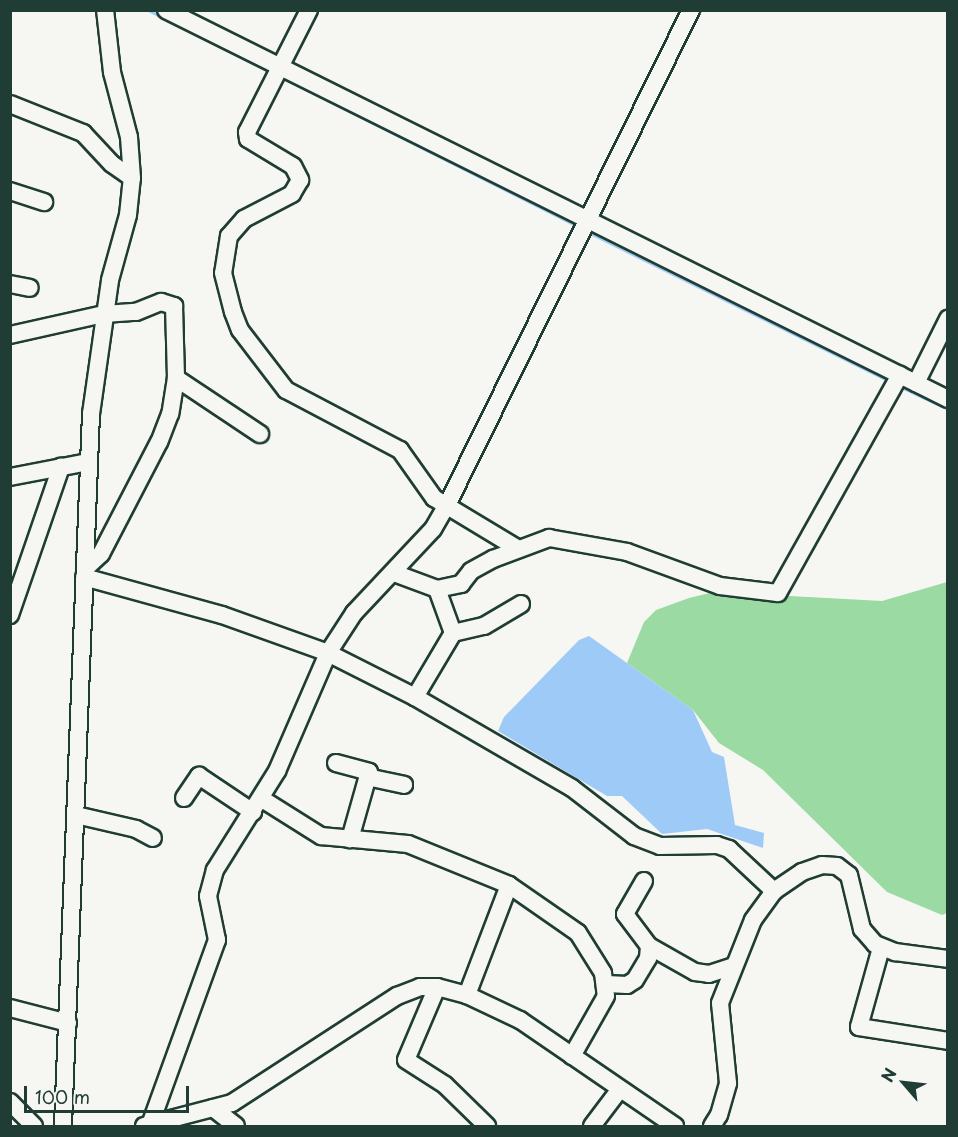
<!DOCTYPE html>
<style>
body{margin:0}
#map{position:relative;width:958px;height:1137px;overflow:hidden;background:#f6f6f2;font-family:"Playpen Sans",sans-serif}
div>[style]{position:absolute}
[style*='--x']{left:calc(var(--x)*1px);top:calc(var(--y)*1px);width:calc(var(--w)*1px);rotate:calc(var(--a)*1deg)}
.green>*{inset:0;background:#9bdaa3}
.water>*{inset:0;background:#9ecaf8}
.stream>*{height:3px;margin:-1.5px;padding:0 1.5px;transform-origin:1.5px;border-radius:1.5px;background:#9ecaf8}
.roads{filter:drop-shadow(2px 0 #1f3d34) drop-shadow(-2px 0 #1f3d34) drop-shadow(0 2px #1f3d34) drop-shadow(0 -2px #1f3d34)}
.minor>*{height:16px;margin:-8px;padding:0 8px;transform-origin:8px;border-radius:8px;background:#f6f6f2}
span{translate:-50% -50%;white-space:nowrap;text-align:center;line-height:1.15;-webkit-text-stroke:6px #f6f6f2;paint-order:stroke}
.frame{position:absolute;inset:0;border:12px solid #1f3d34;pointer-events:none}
.north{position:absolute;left:874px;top:1053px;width:60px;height:60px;-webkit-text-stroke:4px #f6f6f2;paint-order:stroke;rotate:298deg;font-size:16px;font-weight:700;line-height:24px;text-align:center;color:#1f3d34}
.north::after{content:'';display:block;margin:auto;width:21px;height:27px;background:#1f3d34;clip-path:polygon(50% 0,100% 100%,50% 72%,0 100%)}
.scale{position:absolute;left:24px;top:1086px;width:165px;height:27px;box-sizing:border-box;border:3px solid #1f3d34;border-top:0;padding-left:8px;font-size:18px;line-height:21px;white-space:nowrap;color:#1f3d34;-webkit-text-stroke:4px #f6f6f2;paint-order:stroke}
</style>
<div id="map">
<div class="green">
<div style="clip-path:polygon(947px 582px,947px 913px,942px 915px,887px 892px,763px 770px,719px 743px,693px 710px,627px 663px,644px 622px,656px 610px,689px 598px,714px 592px,882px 601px)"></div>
</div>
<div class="water">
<div style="clip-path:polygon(589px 636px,693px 710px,712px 752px,724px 757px,735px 825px,764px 833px,763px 848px,707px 829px,662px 834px,622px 796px,607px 796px,498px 731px,504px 717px,579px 640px)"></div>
</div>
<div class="stream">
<div style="--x:148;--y:10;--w:139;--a:26.9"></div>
<div style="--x:281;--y:77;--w:331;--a:26.7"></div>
<div style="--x:588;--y:232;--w:337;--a:26.3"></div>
<div style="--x:901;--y:387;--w:52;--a:25.1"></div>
</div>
<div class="roads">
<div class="minor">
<div style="--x:166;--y:10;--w:873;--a:26.45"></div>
<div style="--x:309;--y:10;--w:137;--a:116.9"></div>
<div style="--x:247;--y:132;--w:7;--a:82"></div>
<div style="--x:248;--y:139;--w:52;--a:31"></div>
<div style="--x:293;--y:166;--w:16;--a:63"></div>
<div style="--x:300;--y:180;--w:16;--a:120"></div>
<div style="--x:292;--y:194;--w:54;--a:152.5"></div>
<div style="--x:244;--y:219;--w:23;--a:131"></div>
<div style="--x:229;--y:236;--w:37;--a:99"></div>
<div style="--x:223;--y:273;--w:40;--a:75.6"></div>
<div style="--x:233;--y:312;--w:19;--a:69"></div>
<div style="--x:240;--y:330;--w:76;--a:52.5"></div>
<div style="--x:286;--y:390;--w:129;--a:27.8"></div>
<div style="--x:400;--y:450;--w:59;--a:54.7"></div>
<div style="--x:434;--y:498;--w:97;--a:31.1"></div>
<div style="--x:10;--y:104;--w:79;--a:21.7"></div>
<div style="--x:83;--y:133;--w:42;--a:46.9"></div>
<div style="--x:112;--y:164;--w:24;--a:35"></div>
<div style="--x:10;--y:191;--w:36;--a:18"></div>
<div style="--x:10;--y:284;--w:20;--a:11"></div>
<div style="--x:10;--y:335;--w:96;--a:-12.6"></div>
<div style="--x:104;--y:314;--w:32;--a:-4"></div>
<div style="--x:136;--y:312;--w:27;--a:-22"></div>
<div style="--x:161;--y:302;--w:14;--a:17"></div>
<div style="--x:174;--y:306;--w:72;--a:88.4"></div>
<div style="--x:176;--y:378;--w:36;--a:99"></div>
<div style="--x:170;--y:414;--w:30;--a:111"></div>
<div style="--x:159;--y:442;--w:126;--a:117.4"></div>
<div style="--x:101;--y:554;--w:22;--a:137"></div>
<div style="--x:176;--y:378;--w:101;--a:33.7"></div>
<div style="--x:916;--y:383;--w:72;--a:-63.4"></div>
<div style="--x:10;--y:477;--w:79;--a:-10.9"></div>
<div style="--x:394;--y:573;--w:46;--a:20.4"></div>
<div style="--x:437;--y:589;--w:25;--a:-12"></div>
<div style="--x:461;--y:584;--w:16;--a:-52"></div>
<div style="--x:471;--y:571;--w:25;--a:-29"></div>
<div style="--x:493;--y:559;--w:60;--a:-20.6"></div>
<div style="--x:549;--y:538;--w:79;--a:10.2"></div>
<div style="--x:627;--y:552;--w:99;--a:20.1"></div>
<div style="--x:720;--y:586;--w:58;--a:6.9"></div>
<div style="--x:778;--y:593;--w:250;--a:-60.8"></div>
<div style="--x:84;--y:577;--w:143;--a:15.4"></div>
<div style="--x:222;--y:615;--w:113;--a:19.7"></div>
<div style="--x:328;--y:653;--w:97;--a:26.8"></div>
<div style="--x:415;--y:697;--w:181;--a:30.1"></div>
<div style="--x:572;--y:788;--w:78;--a:37.7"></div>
<div style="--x:634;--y:836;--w:28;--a:21"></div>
<div style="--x:660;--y:846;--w:57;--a:-1"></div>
<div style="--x:717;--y:845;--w:13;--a:18"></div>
<div style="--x:729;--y:849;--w:62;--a:43"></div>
<div style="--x:10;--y:615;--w:157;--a:-71"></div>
<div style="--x:453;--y:633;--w:32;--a:-13"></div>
<div style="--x:484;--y:626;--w:43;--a:-30.7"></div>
<div style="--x:415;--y:697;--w:74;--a:-59.3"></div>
<div style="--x:453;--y:633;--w:47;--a:-110"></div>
<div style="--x:336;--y:763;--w:34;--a:15"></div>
<div style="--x:369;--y:772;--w:70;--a:105.8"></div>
<div style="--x:367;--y:777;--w:38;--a:12"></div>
<div style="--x:184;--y:798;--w:27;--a:-56"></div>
<div style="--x:199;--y:776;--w:65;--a:33.7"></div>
<div style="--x:262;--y:799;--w:70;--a:32.1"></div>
<div style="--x:321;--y:836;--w:87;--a:5.3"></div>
<div style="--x:408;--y:844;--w:109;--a:22.1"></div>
<div style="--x:509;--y:885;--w:118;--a:110.9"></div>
<div style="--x:76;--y:815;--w:62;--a:13.1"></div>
<div style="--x:136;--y:829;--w:19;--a:28"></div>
<div style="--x:509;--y:885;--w:84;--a:34.8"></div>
<div style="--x:578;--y:933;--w:47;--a:58"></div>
<div style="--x:603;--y:973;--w:23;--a:83"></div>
<div style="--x:606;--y:996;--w:69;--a:119.5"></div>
<div style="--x:649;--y:946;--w:53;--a:29.5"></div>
<div style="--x:695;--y:972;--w:14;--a:8"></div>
<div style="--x:709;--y:974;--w:25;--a:-18"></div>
<div style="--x:881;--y:948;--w:82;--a:105.6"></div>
<div style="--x:859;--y:1027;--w:90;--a:8.9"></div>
<div style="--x:607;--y:984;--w:20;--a:3"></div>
<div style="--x:627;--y:985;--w:9;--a:-32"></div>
<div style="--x:635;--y:980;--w:26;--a:-59"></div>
<div style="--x:648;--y:958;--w:12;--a:-85"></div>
<div style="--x:649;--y:946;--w:40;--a:-127"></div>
<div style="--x:625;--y:914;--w:38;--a:-60"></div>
<div style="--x:437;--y:987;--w:79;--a:113"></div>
<div style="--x:406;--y:1060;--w:46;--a:32.7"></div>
<div style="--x:445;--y:1085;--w:59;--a:44.3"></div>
<div style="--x:10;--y:1008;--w:60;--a:14.5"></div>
<div style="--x:10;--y:1102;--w:34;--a:45"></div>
<div style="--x:213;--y:1108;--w:29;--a:38"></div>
<div style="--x:150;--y:1125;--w:197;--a:-70.1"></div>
<div style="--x:217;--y:940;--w:45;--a:-101.6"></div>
<div style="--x:208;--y:896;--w:27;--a:-75"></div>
<div style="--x:215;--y:870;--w:117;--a:-57.9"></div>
<div style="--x:277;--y:771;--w:129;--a:-66.6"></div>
<div style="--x:328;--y:653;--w:48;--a:-57"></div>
<div style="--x:354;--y:613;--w:115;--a:-46.8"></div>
<div style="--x:433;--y:529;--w:28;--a:-60"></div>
<div style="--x:447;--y:505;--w:552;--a:-63.76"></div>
<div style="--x:63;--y:1126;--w:713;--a:-87.75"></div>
<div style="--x:91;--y:414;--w:135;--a:-81.9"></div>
<div style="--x:110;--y:280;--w:67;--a:-74.5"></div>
<div style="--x:128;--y:215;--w:37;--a:-84"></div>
<div style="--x:132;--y:178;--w:41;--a:-94.2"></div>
<div style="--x:129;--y:137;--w:67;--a:-104.7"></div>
<div style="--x:112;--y:72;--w:62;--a:-96.4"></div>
<div style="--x:144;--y:1126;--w:91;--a:-14.6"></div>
<div style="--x:232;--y:1103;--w:197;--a:-33"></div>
<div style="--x:397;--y:996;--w:25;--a:-21"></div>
<div style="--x:420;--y:987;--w:17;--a:0"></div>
<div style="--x:437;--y:987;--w:31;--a:15"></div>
<div style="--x:467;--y:995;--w:59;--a:25.3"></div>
<div style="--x:520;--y:1020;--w:188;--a:34.4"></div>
<div style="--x:592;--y:1126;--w:46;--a:-52.9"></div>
<div style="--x:712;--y:1126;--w:13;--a:-58"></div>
<div style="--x:719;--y:1115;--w:33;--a:-74"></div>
<div style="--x:728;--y:1083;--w:80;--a:-95.7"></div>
<div style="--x:720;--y:1003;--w:89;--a:-68.3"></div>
<div style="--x:753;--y:920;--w:36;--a:-54"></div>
<div style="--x:774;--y:891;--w:34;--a:-34"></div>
<div style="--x:802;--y:872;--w:21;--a:-19"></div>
<div style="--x:822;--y:865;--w:15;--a:4"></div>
<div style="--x:837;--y:866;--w:15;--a:37"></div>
<div style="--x:849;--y:875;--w:56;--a:76.5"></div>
<div style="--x:862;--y:929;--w:20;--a:49"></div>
<div style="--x:875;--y:944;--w:22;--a:22"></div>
<div style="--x:895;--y:952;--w:53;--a:7.5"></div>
</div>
</div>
<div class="frame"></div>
<div class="north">N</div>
<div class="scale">100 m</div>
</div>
